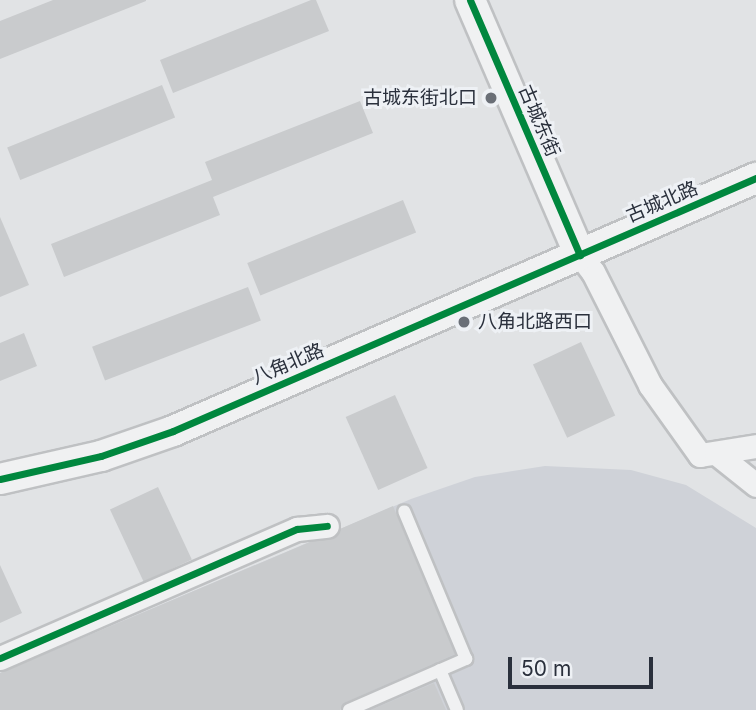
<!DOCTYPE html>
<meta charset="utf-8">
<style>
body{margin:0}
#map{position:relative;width:756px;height:710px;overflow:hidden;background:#e1e3e5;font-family:Inter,"Noto Sans SC",sans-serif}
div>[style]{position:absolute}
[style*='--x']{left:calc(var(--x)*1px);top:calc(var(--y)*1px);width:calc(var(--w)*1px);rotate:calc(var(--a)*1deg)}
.built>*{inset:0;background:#cfd2d8}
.building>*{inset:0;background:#c9cbcd;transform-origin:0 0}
.roads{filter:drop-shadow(2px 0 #bfc1c3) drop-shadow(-2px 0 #bfc1c3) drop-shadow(0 2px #bfc1c3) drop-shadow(0 -2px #bfc1c3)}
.service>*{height:12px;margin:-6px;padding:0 6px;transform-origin:6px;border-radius:6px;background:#f0f1f2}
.minor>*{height:23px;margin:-11.5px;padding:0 11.5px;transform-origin:11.5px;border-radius:11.5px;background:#f0f1f2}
.tertiary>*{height:30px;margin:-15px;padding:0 15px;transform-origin:15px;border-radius:15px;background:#f0f1f2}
.cycleway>*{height:7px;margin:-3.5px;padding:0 3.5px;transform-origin:3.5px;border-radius:3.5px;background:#00873e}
.dots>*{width:19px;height:19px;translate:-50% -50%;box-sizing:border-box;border:4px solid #eef1f5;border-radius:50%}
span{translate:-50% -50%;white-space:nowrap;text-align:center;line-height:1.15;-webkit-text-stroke:6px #eef1f5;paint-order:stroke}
.poi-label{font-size:19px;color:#2a303c}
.right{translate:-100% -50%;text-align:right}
.left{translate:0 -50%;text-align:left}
.street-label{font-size:19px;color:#2a303c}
.scale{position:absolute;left:508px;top:657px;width:145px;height:32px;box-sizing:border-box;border:4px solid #2a303c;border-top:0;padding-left:9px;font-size:21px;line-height:24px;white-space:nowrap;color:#2a303c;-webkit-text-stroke:5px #eef1f5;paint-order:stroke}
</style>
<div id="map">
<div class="built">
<div style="clip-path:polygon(545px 466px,631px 470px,686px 485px,756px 528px,756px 710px,0 710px,0 673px,411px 499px,475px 477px)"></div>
</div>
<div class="building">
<div style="clip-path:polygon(53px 0,146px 0,146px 1px,0 59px,0 21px)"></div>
<div style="clip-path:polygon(311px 0,316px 0,329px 31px,173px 93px,160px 60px)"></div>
<div style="left:162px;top:85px;width:35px;height:167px;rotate:68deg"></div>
<div style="clip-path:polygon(360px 101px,373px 133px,213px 197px,220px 215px,64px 277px,51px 244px,212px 180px,205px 162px)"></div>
<div style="left:403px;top:200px;width:35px;height:168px;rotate:68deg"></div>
<div style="clip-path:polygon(0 217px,29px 285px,0 297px)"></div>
<div style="left:248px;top:287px;width:36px;height:167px;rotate:69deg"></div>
<div style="clip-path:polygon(24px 333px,37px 366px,0 381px,0 343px)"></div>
<div style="left:581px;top:342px;width:81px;height:53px;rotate:65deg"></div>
<div style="left:395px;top:395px;width:80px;height:54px;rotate:66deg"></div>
<div style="left:158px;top:487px;width:80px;height:53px;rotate:65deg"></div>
<div style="clip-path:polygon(393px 506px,455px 654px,346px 702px,340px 710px,0 710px,0 673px,310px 542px,335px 538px,340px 529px)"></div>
<div style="clip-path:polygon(0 565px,22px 613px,0 623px)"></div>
<div style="clip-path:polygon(434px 683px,446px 710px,371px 710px)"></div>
</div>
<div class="roads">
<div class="service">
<div style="--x:440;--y:670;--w:43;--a:67"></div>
<div style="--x:349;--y:710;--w:128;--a:-23.6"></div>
<div style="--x:466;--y:659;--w:160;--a:-112.7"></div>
</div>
<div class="minor">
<div style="--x:580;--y:255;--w:21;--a:53"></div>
<div style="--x:593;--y:272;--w:127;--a:63.2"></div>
<div style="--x:650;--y:385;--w:86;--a:54.5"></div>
<div style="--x:700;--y:455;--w:57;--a:-9.1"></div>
<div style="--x:716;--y:453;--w:51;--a:38.7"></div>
<div style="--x:0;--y:658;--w:324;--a:-23.5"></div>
<div style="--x:297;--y:529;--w:30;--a:-6"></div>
</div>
<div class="tertiary">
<div style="--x:470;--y:0;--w:278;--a:66.7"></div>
<div style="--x:0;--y:479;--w:104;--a:-12.8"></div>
<div style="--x:101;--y:456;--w:76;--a:-19.1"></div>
<div style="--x:173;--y:431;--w:636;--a:-23.46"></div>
</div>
</div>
<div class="cycleway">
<div style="--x:470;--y:0;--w:278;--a:66.7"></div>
<div style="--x:0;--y:479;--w:104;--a:-12.8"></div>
<div style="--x:101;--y:456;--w:76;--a:-19.1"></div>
<div style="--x:173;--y:431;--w:636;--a:-23.46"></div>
<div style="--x:0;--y:658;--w:324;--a:-23.5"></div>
<div style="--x:297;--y:529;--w:30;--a:-6"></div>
</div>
<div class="dots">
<div style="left:491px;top:98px;background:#6a6f77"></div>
<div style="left:464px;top:322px;background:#6a6f77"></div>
</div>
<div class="poi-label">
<span class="right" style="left:477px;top:98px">古城东街北口</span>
<span class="left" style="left:478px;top:322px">八角北路西口</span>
</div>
<div class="street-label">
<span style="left:539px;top:121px;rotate:67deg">古城东街</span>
<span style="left:662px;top:202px;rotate:-23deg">古城北路</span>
<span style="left:288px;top:364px;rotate:-23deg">八角北路</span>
</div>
<div class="scale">50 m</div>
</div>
